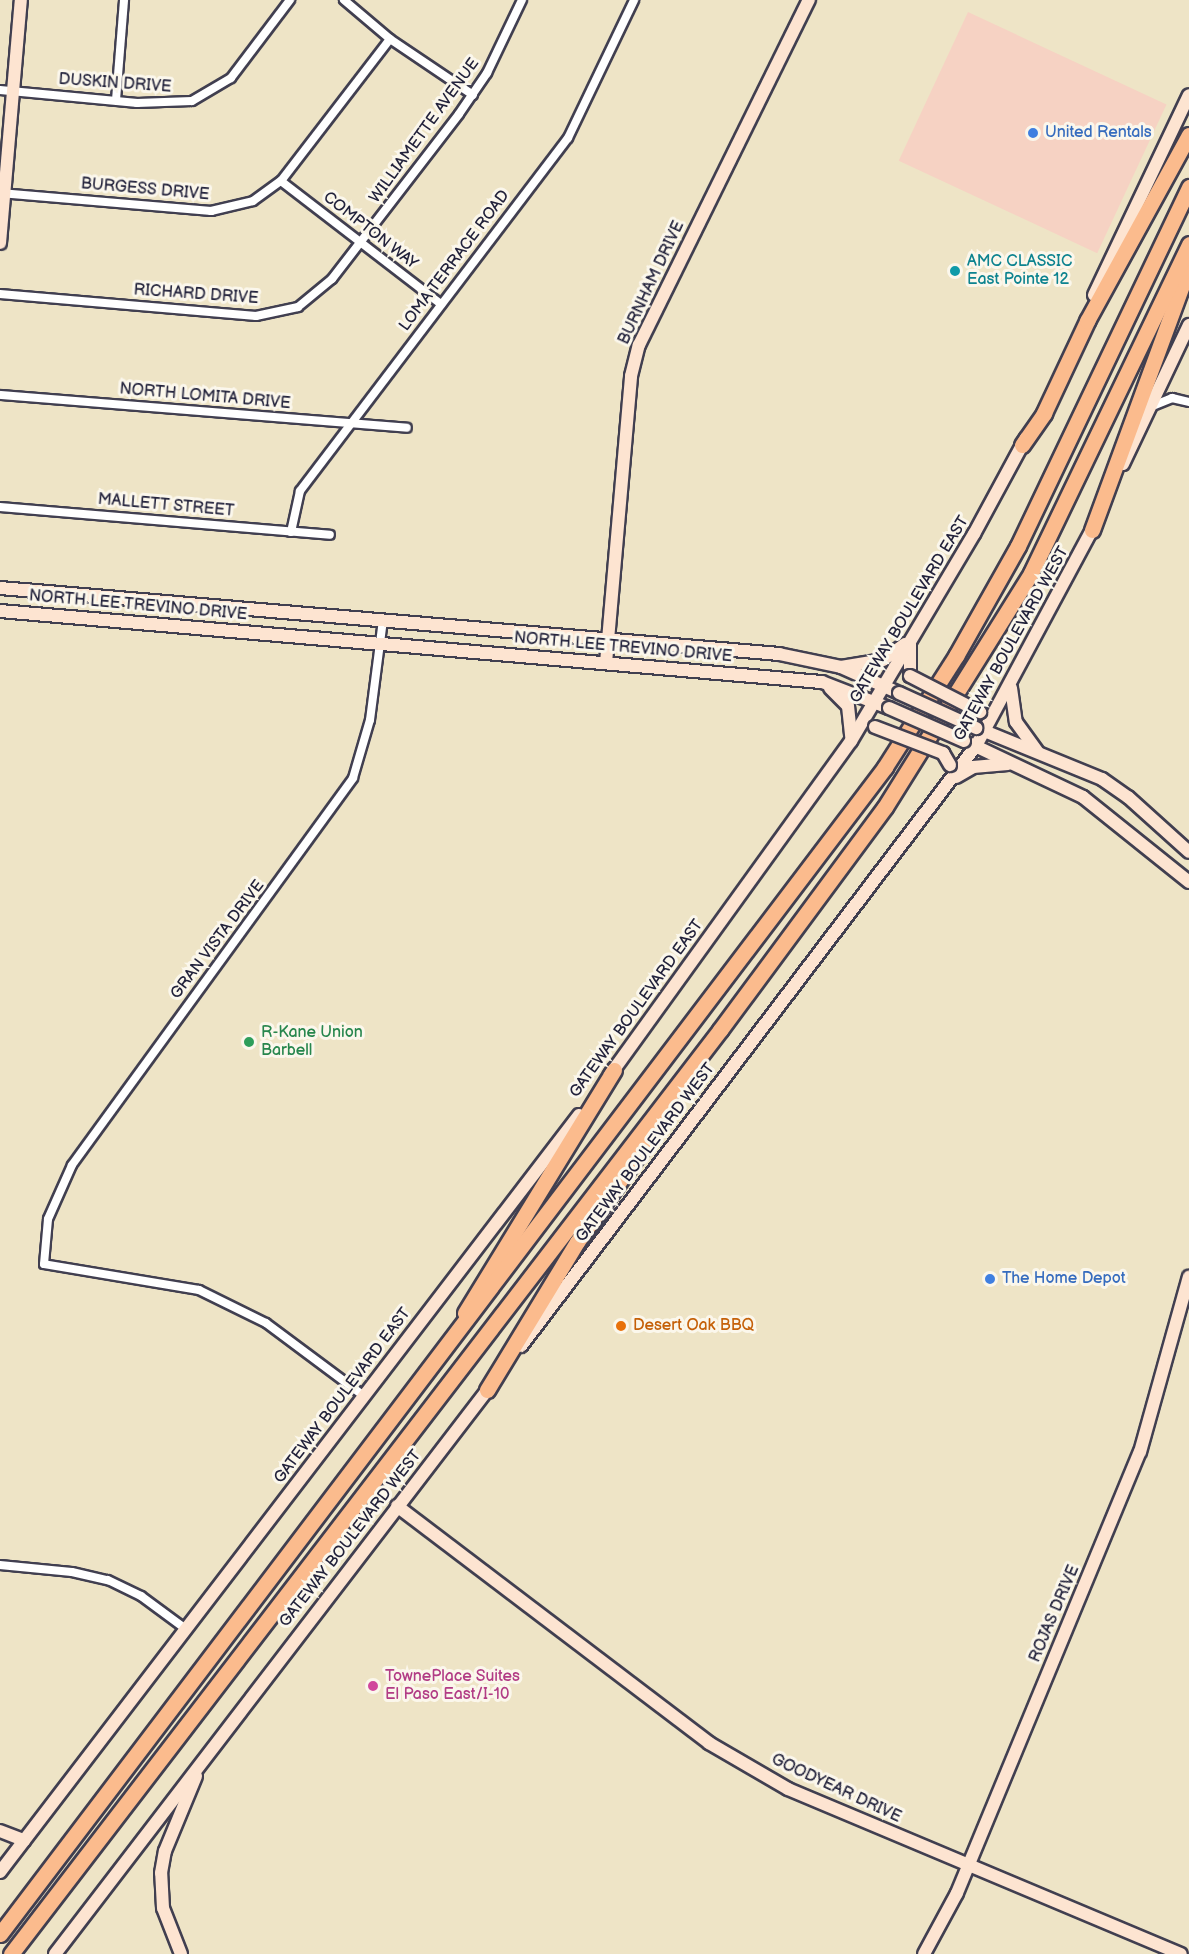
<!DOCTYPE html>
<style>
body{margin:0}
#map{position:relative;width:1189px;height:1954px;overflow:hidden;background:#eee4c6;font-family:"Balsamiq Sans",sans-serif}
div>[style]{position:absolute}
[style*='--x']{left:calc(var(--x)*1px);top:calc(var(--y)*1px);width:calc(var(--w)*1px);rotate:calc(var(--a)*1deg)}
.built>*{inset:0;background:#f6d2c3;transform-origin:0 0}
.roads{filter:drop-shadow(2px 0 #413f50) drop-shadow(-2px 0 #413f50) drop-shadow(0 2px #413f50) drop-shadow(0 -2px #413f50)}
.street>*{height:8px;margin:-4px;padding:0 4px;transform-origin:4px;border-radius:4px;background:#fff}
.secondary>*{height:12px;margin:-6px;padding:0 6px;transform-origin:6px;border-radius:6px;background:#fde4d1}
.highway>*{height:15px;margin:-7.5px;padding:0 7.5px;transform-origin:7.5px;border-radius:7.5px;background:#fbbb8d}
.bridges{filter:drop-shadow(2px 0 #413f50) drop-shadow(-2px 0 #413f50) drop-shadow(0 2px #413f50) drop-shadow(0 -2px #413f50)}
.secondary-bridge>*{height:12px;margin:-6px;padding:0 6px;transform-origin:6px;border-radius:6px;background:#fde4d1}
.dots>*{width:16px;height:16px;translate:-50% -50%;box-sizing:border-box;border:3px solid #fbf7ec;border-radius:50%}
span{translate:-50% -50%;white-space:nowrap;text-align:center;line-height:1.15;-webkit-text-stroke:6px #fbf7ec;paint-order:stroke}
.street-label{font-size:16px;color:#22223b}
.shop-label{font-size:16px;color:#366cbe}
.left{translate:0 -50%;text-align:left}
.culture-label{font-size:16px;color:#0d838f}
.leisure-label{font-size:16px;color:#27864d}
.food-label{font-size:16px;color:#c56008}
.hotel-label{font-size:16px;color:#b23c85}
</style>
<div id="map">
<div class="built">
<div style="left:968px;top:12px;width:219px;height:164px;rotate:25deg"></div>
</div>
<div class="roads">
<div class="street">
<div style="--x:344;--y:0;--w:60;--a:40.3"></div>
<div style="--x:390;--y:39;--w:100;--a:34"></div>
<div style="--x:0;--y:90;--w:138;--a:5.4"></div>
<div style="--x:137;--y:103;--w:55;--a:-2.1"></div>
<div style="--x:192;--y:101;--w:45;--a:-30.5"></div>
<div style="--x:231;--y:78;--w:98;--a:-52.9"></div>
<div style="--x:116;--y:100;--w:100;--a:-85.4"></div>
<div style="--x:281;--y:181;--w:202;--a:37.6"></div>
<div style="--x:0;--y:193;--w:212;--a:4.9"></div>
<div style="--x:211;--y:211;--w:43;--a:-13.4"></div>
<div style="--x:253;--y:201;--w:34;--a:-36"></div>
<div style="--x:281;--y:181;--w:179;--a:-52.5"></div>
<div style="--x:0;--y:294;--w:257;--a:4.9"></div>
<div style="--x:256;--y:316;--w:43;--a:-12.1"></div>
<div style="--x:298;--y:307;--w:44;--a:-39.5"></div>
<div style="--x:332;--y:279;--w:208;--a:-52.4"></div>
<div style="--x:459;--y:114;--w:50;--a:-55.7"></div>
<div style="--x:487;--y:73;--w:81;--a:-64.4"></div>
<div style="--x:0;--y:395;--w:408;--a:4.6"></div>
<div style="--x:1150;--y:407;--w:24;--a:-22"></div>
<div style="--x:1172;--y:398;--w:17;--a:13"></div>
<div style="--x:0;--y:507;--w:331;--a:4.8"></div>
<div style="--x:291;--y:532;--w:42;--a:-77.6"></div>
<div style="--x:300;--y:491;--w:443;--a:-52.8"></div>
<div style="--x:568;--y:138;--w:153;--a:-64.4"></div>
<div style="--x:364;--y:1396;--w:122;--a:-143.3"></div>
<div style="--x:266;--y:1323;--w:75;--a:-153.8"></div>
<div style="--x:199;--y:1290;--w:157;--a:-170.5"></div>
<div style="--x:44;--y:1264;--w:45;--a:-84.9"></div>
<div style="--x:48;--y:1219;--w:59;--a:-66"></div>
<div style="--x:72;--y:1165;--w:478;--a:-54"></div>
<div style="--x:353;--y:778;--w:60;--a:-73.7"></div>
<div style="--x:370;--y:720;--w:101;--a:-82.6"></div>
<div style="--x:0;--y:1565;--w:72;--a:5.6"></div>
<div style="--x:72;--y:1572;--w:37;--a:13"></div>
<div style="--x:108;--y:1580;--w:37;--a:26"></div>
<div style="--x:141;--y:1596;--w:56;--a:36.3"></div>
</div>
<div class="secondary">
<div style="--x:0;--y:243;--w:244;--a:-85.1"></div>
<div style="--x:1094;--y:295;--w:221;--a:-64.6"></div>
<div style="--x:1123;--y:464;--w:154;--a:-64.6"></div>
<div style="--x:0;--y:588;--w:782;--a:4.84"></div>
<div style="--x:779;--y:654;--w:63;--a:11.8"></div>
<div style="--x:841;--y:667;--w:64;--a:24.1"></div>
<div style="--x:0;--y:611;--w:825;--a:4.94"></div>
<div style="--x:822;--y:682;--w:72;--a:21.2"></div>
<div style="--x:910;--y:644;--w:32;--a:90"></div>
<div style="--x:606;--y:663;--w:288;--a:-85"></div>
<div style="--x:631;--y:376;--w:32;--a:-76"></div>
<div style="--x:639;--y:345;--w:385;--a:-63.8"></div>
<div style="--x:841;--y:667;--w:43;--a:-9.5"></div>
<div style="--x:883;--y:660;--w:27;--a:-36"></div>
<div style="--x:830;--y:688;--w:25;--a:45"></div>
<div style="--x:848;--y:706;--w:31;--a:84"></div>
<div style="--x:1011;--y:688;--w:34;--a:82"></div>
<div style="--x:1016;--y:722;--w:37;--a:54"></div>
<div style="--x:977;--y:728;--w:135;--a:22.2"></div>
<div style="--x:1102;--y:779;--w:32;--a:35"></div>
<div style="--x:1128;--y:797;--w:82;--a:42"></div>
<div style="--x:971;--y:744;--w:124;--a:25.3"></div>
<div style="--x:1083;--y:797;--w:136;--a:38.7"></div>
<div style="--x:956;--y:777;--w:20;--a:-30"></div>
<div style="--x:973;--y:767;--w:35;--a:-5"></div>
<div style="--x:610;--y:1075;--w:412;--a:-54.2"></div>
<div style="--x:851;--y:741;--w:241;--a:-59.3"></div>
<div style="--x:974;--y:534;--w:109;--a:-61.6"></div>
<div style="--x:521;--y:1346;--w:753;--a:-52.83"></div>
<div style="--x:976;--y:746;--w:252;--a:-61.8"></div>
<div style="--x:397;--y:1506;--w:392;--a:37.2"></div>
<div style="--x:709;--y:1743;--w:91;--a:30.2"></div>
<div style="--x:788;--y:1789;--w:426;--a:22.8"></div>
<div style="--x:0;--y:1831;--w:26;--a:21"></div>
<div style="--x:0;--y:1872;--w:953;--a:-52.59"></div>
<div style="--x:55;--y:1954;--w:718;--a:-52.52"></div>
<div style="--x:181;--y:1954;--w:49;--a:-111.4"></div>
<div style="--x:163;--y:1908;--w:35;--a:-93"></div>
<div style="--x:161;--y:1873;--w:22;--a:-80"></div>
<div style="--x:165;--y:1851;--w:81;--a:-67.5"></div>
<div style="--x:924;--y:1954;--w:69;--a:-61.6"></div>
<div style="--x:957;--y:1893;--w:477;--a:-67.5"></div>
<div style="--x:1140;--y:1452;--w:182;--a:-74.4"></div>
</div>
<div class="highway">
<div style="--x:1022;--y:445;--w:39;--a:-55"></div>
<div style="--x:1044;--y:413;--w:102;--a:-64.9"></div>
<div style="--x:1087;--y:321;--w:212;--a:-61.3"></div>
<div style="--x:1092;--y:530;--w:280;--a:-69.8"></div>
<div style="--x:465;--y:1313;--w:285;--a:-58.5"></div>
<div style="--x:487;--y:1390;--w:173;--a:-58.7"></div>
<div style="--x:577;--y:1242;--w:121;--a:-55.1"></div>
<div style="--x:0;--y:1934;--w:1465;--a:-52.82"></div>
<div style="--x:885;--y:767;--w:132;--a:-57.4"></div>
<div style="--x:956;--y:656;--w:126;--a:-60.6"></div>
<div style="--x:1018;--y:546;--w:398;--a:-64.5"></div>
<div style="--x:11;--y:1954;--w:1165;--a:-52.5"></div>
<div style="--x:720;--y:1030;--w:277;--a:-53.5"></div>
<div style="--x:885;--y:807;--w:276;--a:-58"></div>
<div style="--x:1031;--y:573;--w:365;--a:-64.3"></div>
</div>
</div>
<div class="bridges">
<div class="secondary-bridge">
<div style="--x:910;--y:676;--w:79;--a:27.2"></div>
<div style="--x:899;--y:693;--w:85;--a:24.4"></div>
<div style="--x:889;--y:708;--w:82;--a:23.7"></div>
<div style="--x:875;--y:727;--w:73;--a:20.9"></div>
<div style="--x:943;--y:753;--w:14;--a:60"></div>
</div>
</div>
<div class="dots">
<div style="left:1033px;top:133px;background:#3f7fe0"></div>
<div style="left:955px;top:271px;background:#0f9aa8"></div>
<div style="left:249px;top:1042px;background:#2e9e5b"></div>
<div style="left:990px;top:1279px;background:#3f7fe0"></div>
<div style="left:621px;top:1326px;background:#e8710a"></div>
<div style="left:373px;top:1686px;background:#d1479c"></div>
</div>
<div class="street-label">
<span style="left:115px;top:84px;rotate:4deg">DUSKIN DRIVE</span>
<span style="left:425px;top:131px;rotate:-54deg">WILLIAMETTE AVENUE</span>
<span style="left:145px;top:190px;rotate:5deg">BURGESS DRIVE</span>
<span style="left:370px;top:231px;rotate:38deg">COMPTON WAY</span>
<span style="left:455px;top:261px;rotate:-53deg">LOMA TERRACE ROAD</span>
<span style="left:652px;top:283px;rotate:-65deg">BURNHAM DRIVE</span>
<span style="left:196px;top:295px;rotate:4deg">RICHARD DRIVE</span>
<span style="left:205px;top:397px;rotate:5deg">NORTH LOMITA DRIVE</span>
<span style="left:166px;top:506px;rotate:5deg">MALLETT STREET</span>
<span style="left:138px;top:606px;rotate:5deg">NORTH LEE TREVINO DRIVE</span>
<span style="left:910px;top:610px;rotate:-59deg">GATEWAY BOULEVARD EAST</span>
<span style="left:1012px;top:644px;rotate:-61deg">GATEWAY BOULEVARD WEST</span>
<span style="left:623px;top:648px;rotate:5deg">NORTH LEE TREVINO DRIVE</span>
<span style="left:218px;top:940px;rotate:-53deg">GRAN VISTA DRIVE</span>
<span style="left:637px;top:1009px;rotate:-54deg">GATEWAY BOULEVARD EAST</span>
<span style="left:646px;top:1153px;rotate:-53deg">GATEWAY BOULEVARD WEST</span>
<span style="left:343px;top:1396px;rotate:-53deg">GATEWAY BOULEVARD EAST</span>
<span style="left:351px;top:1539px;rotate:-52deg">GATEWAY BOULEVARD WEST</span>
<span style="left:1055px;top:1614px;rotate:-67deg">ROJAS DRIVE</span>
<span style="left:836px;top:1789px;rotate:25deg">GOODYEAR DRIVE</span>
</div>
<div class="shop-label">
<span class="left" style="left:1045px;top:133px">United Rentals</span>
<span class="left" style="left:1002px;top:1279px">The Home Depot</span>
</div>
<div class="culture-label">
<span class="left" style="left:967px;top:271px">AMC CLASSIC<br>East Pointe 12</span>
</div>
<div class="leisure-label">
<span class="left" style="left:261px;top:1042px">R-Kane Union<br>Barbell</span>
</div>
<div class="food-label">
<span class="left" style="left:633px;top:1326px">Desert Oak BBQ</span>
</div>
<div class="hotel-label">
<span class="left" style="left:385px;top:1686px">TownePlace Suites<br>El Paso East/I-10</span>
</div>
</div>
